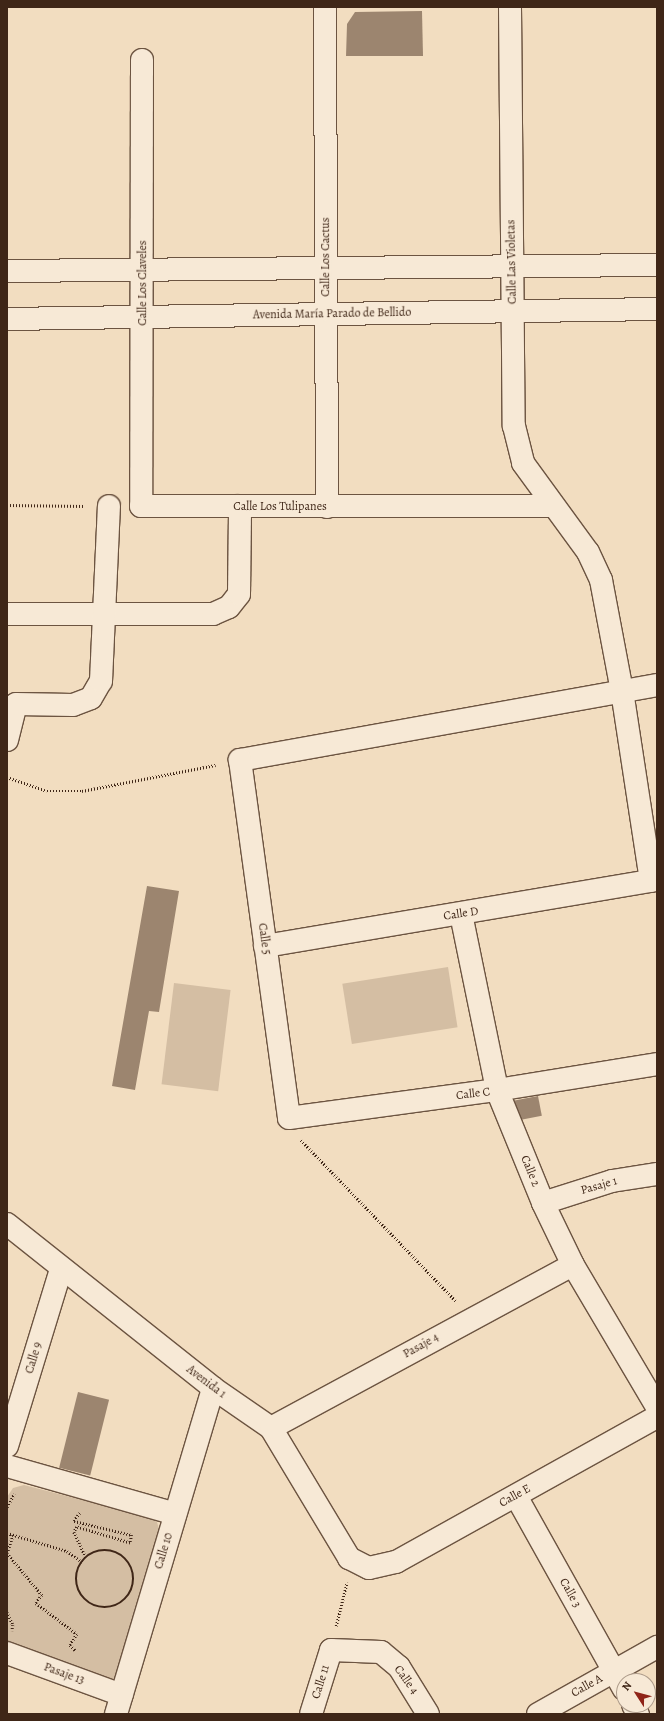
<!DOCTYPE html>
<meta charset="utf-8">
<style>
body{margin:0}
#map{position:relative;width:664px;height:1721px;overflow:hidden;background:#f2ddc0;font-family:Alegreya,serif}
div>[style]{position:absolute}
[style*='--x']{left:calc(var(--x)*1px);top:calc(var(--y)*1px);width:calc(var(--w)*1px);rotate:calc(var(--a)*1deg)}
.green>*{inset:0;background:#d4bea3;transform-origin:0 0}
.building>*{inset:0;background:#9c856f;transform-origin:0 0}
.path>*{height:2.5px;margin-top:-1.25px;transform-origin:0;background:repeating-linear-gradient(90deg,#3f2617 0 1px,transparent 0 3px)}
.path>.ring{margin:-1.25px;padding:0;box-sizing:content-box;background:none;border:2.5px solid #3f2617;border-radius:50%}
.roads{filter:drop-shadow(1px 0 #6c5441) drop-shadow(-1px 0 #6c5441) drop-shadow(0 1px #6c5441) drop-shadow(0 -1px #6c5441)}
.street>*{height:22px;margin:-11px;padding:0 11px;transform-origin:11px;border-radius:11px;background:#f7e9d6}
span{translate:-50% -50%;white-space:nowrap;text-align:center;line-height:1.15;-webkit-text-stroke:4px #f7e9d6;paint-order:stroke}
.street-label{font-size:12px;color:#3f2617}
.frame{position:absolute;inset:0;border:8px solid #3f2617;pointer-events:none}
.north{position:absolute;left:616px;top:1673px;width:40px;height:40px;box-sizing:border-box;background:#f7e9d6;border:1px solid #ad9b8a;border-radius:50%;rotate:306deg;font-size:11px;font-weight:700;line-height:16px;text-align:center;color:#3f2617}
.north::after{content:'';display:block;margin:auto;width:14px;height:18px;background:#8f2418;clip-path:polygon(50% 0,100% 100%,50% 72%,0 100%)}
</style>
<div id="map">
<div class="green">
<div style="left:448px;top:967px;width:61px;height:107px;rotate:81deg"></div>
<div style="left:174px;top:983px;width:57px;height:102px;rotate:7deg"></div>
<div style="clip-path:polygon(24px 1485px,156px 1519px,161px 1535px,120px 1675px,110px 1682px,7px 1647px,7px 1497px,13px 1488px)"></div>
</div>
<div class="building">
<div style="clip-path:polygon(422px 11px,423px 56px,346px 56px,347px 24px,355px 12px)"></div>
<div style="clip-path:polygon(147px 886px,179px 891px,159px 1012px,149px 1011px,135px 1090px,112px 1086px)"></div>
<div style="left:538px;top:1096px;width:20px;height:25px;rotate:79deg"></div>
<div style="left:78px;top:1392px;width:32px;height:78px;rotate:14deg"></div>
</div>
<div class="path">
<div style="--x:7;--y:505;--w:78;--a:0.7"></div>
<div style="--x:7;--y:777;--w:42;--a:19.3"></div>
<div style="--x:47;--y:791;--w:35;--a:0"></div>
<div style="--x:82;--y:791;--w:136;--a:-11"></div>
<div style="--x:301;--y:1140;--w:223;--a:46.1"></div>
<div style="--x:7;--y:1507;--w:15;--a:-62"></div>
<div style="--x:80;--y:1513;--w:10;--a:127"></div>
<div style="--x:74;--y:1521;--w:60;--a:13.6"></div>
<div style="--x:132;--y:1535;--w:8;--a:104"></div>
<div style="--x:130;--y:1543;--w:55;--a:-163.2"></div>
<div style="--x:77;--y:1527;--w:6;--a:121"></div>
<div style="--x:74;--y:1532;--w:29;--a:65"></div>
<div style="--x:7;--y:1533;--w:63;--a:16.7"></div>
<div style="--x:67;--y:1551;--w:19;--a:36"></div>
<div class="ring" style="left:76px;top:1550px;width:55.5px;height:55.5px"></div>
<div style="--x:7;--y:1553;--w:55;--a:50.2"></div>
<div style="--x:42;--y:1595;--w:10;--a:127"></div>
<div style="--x:36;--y:1603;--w:51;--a:37.1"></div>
<div style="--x:77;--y:1634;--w:13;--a:122"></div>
<div style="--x:70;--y:1645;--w:8;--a:45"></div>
<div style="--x:7;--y:1553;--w:19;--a:-72"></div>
<div style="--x:7;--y:1612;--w:14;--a:65"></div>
<div style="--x:13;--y:1625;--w:6;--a:99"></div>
<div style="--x:336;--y:1626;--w:45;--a:-76"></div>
</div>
<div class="roads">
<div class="street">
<div style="--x:325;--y:7;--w:500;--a:89.77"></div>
<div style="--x:510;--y:7;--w:419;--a:89.5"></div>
<div style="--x:514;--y:426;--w:38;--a:76"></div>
<div style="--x:523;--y:463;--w:110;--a:53.9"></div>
<div style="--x:588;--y:552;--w:31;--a:65"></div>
<div style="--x:601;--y:580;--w:113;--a:79.3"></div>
<div style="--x:622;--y:691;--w:192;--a:81.3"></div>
<div style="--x:142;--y:60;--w:446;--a:90.1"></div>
<div style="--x:141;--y:506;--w:412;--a:0"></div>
<div style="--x:7;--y:271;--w:650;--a:-0.53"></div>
<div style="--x:7;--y:319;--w:650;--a:-0.88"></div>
<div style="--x:7;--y:614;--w:206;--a:0"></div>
<div style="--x:213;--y:614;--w:17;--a:-24"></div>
<div style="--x:229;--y:607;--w:16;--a:-52"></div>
<div style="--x:239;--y:594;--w:88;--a:-89.3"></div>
<div style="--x:657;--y:685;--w:424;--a:169.8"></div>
<div style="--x:240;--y:760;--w:361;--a:82.2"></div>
<div style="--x:289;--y:1118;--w:210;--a:-7.7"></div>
<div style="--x:497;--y:1090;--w:162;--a:-9.2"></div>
<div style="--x:7;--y:740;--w:37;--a:-76"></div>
<div style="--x:16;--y:704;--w:57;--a:1"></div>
<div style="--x:73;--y:705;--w:19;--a:-21"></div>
<div style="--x:91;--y:698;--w:20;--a:-60"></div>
<div style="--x:101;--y:681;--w:175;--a:-87.4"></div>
<div style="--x:461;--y:914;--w:180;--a:78.4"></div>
<div style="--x:497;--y:1090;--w:122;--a:67.8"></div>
<div style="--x:543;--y:1203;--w:69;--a:64.2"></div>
<div style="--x:573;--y:1265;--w:165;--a:59.4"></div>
<div style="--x:265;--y:946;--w:398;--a:-9.6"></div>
<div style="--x:543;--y:1203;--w:72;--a:-17.7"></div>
<div style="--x:612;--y:1181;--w:46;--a:-8.8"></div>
<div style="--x:7;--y:1224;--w:263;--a:38.5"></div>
<div style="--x:213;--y:1388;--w:70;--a:34.6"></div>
<div style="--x:271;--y:1428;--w:152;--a:59"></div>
<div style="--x:349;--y:1558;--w:22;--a:27"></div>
<div style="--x:369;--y:1568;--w:28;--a:-13"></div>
<div style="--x:396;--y:1562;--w:299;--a:-29.1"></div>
<div style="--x:271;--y:1428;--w:343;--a:-28.4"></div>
<div style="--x:7;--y:1446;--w:185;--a:-73"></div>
<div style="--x:7;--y:1466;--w:175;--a:15.9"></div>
<div style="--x:516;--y:1496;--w:221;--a:60.8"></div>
<div style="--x:7;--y:1653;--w:122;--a:20.1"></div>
<div style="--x:633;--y:1705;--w:10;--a:61"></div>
<div style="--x:116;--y:1714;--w:340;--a:-73.4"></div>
<div style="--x:311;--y:1714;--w:67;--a:-72.6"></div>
<div style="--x:331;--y:1650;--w:50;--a:2.3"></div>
<div style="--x:381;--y:1652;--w:23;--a:40"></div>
<div style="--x:399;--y:1667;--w:55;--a:58.3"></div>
<div style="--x:538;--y:1714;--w:137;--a:-29.4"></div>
</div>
</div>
<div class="street-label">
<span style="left:326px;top:257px;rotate:-90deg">Calle Los Cactus</span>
<span style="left:512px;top:262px;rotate:-91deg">Calle Las Violetas</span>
<span style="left:143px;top:283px;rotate:-90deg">Calle Los Claveles</span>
<span style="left:332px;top:314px;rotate:-1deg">Avenida María Parado de Bellido</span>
<span style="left:280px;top:507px">Calle Los Tulipanes</span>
<span style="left:461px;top:914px;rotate:-9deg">Calle D</span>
<span style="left:264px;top:939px;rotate:82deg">Calle 5</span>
<span style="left:473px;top:1094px;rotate:-7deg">Calle C</span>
<span style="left:530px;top:1171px;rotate:68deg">Calle 2</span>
<span style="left:599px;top:1186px;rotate:-16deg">Pasaje 1</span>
<span style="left:421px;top:1346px;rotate:-29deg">Pasaje 4</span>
<span style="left:34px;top:1358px;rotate:-73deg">Calle 9</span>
<span style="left:206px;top:1382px;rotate:37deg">Avenida 1</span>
<span style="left:515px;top:1496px;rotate:-29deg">Calle E</span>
<span style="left:164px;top:1551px;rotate:-73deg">Calle 10</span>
<span style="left:570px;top:1593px;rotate:61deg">Calle 3</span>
<span style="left:64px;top:1674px;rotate:20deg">Pasaje 13</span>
<span style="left:406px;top:1680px;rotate:54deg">Calle 4</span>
<span style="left:321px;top:1682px;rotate:-73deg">Calle 11</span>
<span style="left:587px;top:1686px;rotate:-29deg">Calle A</span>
</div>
<div class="frame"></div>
<div class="north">N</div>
</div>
